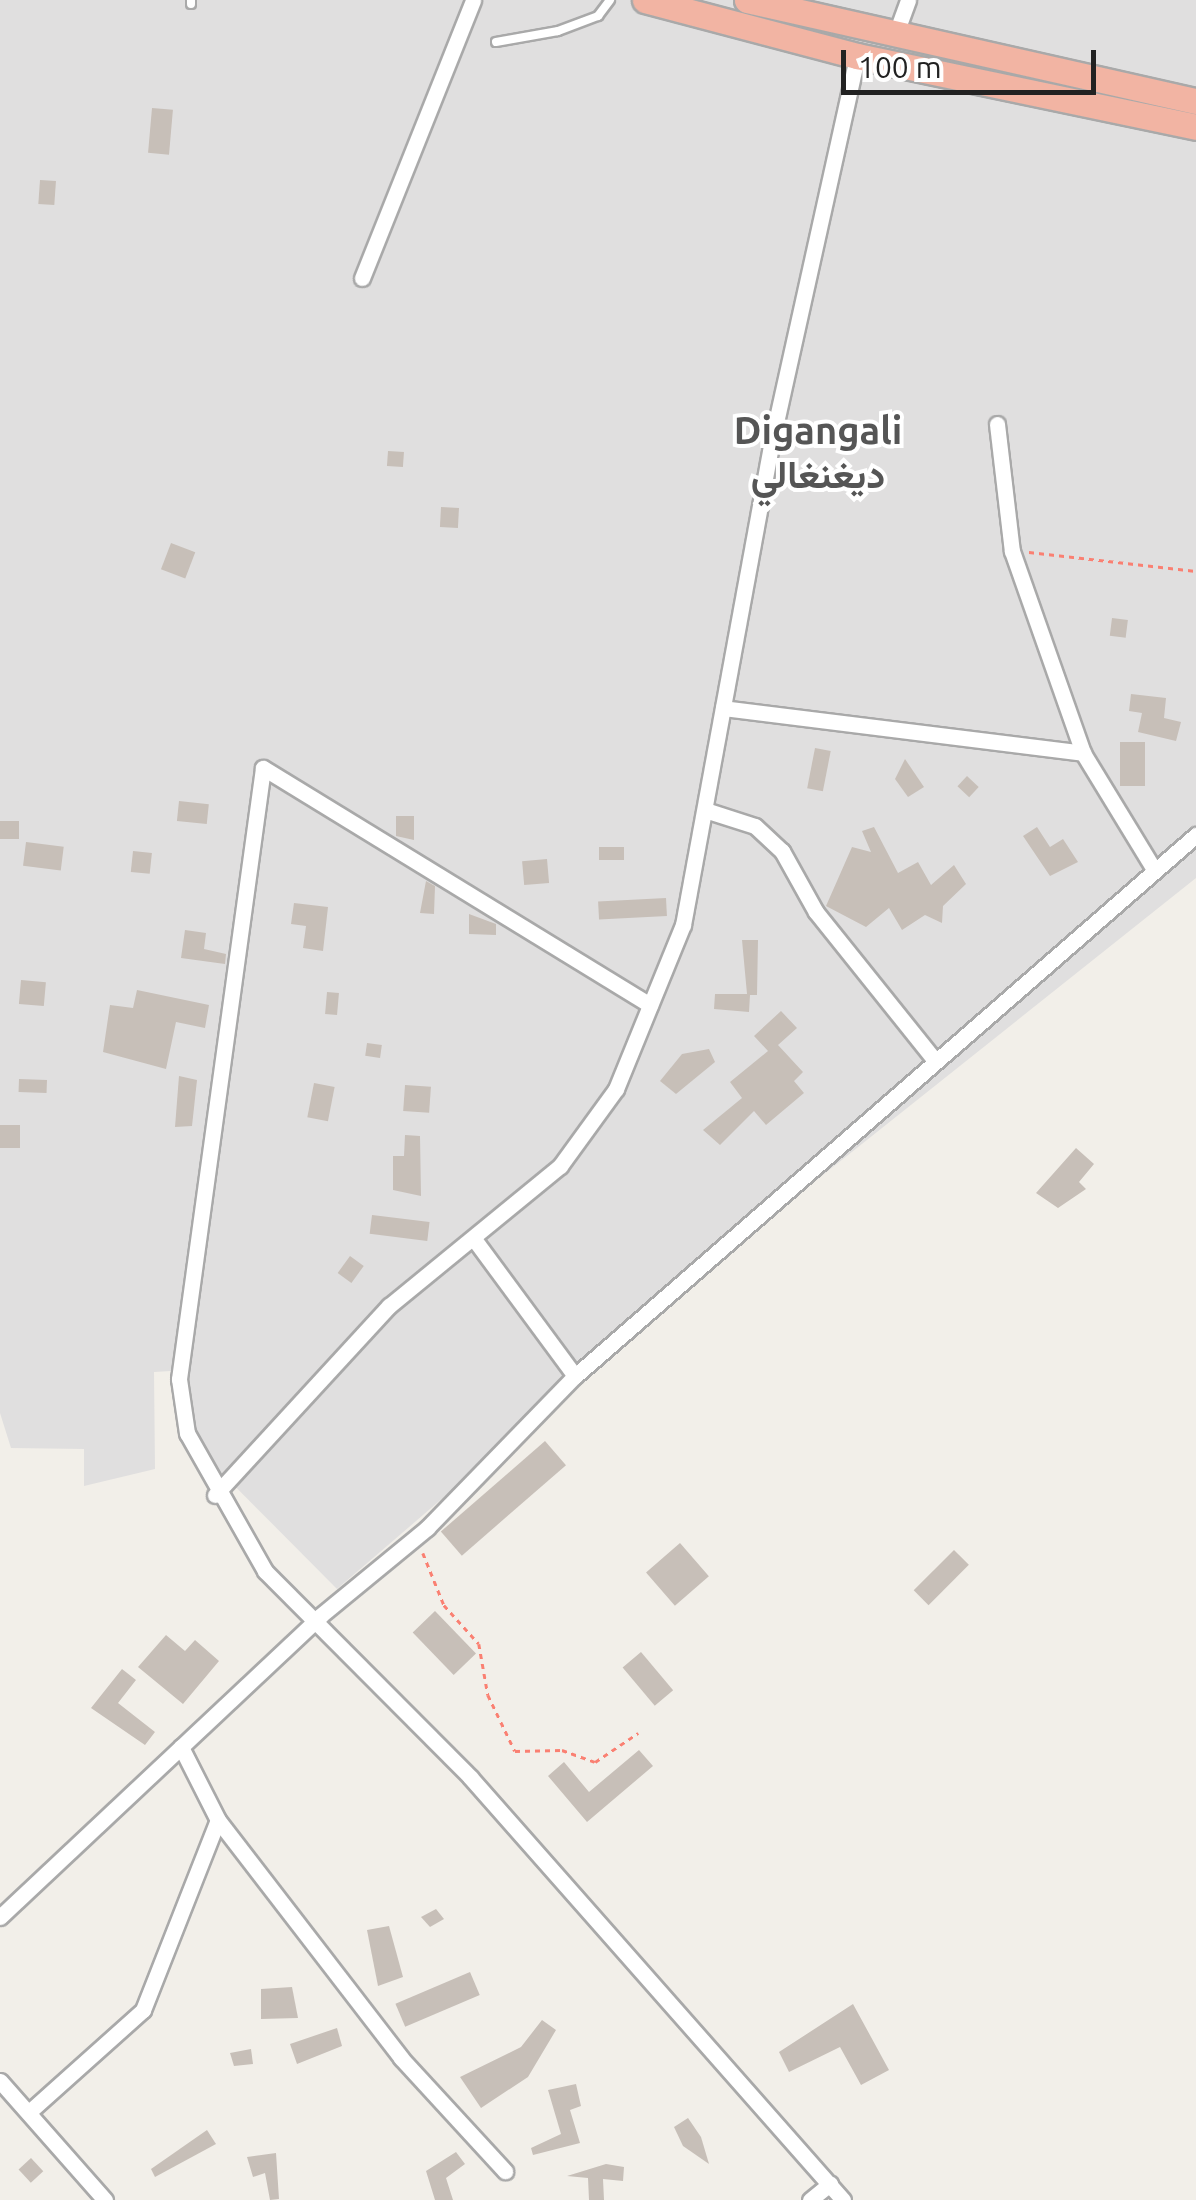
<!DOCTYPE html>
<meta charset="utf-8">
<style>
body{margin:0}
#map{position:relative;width:1196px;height:2200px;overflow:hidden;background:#f2efe9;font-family:Ubuntu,Vazirmatn,sans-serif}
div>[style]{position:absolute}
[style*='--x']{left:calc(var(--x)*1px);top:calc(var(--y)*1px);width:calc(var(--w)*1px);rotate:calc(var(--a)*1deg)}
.residential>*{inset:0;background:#e0dfdf}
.building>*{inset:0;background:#c7bfb8;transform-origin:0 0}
.path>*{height:2.5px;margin-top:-1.25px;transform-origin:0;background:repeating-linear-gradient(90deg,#fa8072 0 5px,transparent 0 10px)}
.roads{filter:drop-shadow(2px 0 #a9a9a9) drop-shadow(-2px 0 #a9a9a9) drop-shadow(0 2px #a9a9a9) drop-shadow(0 -2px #a9a9a9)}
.service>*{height:8px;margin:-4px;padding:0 4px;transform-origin:4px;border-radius:4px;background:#fff}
.minor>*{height:15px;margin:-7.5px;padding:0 7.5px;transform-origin:7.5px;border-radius:7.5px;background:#fff}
.trunk>*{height:25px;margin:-12.5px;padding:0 12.5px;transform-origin:12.5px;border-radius:12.5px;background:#f2b4a3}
span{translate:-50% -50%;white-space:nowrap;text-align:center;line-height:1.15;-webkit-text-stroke:8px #fff;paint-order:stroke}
.neighbourhood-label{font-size:38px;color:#555;font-weight:700}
.scale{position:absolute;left:841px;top:50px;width:255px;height:45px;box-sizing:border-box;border:5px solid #222;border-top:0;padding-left:12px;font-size:30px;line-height:35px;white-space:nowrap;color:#222;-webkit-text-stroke:8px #fff;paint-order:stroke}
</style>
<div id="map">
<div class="residential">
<div style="clip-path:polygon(0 0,1196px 0,1196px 878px,760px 1225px,337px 1589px,199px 1450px,188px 1370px,154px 1372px,155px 1469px,84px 1486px,84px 1449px,11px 1448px,0 1413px)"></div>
</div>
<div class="building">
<div style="left:152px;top:108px;width:21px;height:45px;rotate:5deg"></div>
<div style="left:40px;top:180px;width:16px;height:24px;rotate:4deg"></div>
<div style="left:388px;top:451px;width:16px;height:15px;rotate:4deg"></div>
<div style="left:441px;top:507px;width:18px;height:20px;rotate:3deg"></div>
<div style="left:171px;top:543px;width:26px;height:28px;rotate:21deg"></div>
<div style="left:1112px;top:618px;width:16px;height:18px;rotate:7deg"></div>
<div style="clip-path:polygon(1131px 694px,1166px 698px,1164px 718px,1181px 722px,1176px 741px,1138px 732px,1142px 713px,1129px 711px)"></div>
<div style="left:1120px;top:742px;width:25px;height:44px"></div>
<div style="left:815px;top:748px;width:16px;height:41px;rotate:11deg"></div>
<div style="clip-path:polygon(905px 759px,924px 787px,908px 797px,895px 779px)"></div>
<div style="left:967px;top:776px;width:16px;height:14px;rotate:43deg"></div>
<div style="left:179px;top:801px;width:30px;height:20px;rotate:6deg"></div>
<div style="clip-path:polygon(396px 816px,414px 816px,414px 840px,396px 836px)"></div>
<div style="left:19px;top:821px;width:18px;height:19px;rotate:90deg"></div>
<div style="clip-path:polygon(874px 827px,898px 873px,918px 862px,931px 885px,954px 865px,966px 884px,943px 906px,942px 923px,925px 915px,902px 930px,889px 908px,866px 927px,826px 906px,852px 847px,871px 852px,862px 831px)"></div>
<div style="clip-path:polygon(1037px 827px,1050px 847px,1063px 839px,1078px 862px,1050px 876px,1023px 836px)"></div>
<div style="left:26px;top:842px;width:38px;height:24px;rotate:7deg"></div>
<div style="left:599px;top:847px;width:25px;height:13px"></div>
<div style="left:133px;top:851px;width:19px;height:21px;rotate:6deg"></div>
<div style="left:547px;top:859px;width:24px;height:25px;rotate:85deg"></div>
<div style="clip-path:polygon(426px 881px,435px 886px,434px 914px,420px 913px)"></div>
<div style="left:666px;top:898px;width:18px;height:68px;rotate:87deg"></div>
<div style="clip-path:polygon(294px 903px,328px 907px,323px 951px,303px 948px,306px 926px,291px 924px)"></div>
<div style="clip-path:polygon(469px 914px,496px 924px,496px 935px,469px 934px)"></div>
<div style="clip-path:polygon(185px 930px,206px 933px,204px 949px,226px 954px,225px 964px,181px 958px)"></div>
<div style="clip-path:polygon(742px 940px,758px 940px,757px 995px,750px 995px,749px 1012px,714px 1009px,715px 994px,747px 994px)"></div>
<div style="left:21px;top:980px;width:25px;height:24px;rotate:5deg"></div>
<div style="clip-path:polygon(137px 990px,209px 1005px,205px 1028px,176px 1022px,166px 1069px,103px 1052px,110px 1005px,133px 1008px)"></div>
<div style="left:327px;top:992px;width:12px;height:22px;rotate:5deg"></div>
<div style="clip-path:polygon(781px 1011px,797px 1028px,778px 1045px,803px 1072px,794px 1081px,804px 1093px,766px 1125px,754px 1111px,720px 1145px,703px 1130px,742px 1098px,730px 1082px,768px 1051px,754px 1036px)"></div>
<div style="left:367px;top:1043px;width:15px;height:13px;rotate:8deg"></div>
<div style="clip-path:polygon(709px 1049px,715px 1062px,676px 1094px,660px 1081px,682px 1054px)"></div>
<div style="clip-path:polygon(179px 1076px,197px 1080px,192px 1126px,175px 1127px)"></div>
<div style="left:19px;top:1079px;width:28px;height:13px;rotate:2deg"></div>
<div style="left:314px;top:1083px;width:21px;height:35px;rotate:11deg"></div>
<div style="left:405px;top:1085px;width:26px;height:26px;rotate:4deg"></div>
<div style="left:20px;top:1125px;width:23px;height:20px;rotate:90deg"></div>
<div style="clip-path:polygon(405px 1135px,420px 1136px,421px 1196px,393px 1190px,393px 1156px,404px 1156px)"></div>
<div style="clip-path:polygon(1076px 1148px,1094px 1164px,1079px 1182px,1086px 1189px,1058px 1208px,1036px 1193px)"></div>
<div style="left:372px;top:1215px;width:58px;height:19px;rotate:7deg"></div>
<div style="left:350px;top:1256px;width:17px;height:21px;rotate:36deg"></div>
<div style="left:545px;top:1441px;width:32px;height:138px;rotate:49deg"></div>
<div style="left:680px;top:1543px;width:44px;height:45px;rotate:49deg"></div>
<div style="left:954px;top:1550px;width:21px;height:57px;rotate:45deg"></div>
<div style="left:435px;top:1611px;width:59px;height:31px;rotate:46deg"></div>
<div style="clip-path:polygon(166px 1635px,185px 1651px,195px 1640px,219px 1661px,183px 1704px,138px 1667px)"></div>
<div style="left:641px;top:1652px;width:50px;height:24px;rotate:50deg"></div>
<div style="clip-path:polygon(122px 1669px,136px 1680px,118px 1703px,155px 1732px,145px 1745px,91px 1708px)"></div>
<div style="clip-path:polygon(639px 1750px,653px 1766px,587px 1822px,548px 1776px,564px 1762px,589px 1792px)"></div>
<div style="clip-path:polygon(436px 1909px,444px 1919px,430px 1927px,421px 1917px)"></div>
<div style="clip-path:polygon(389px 1926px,403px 1977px,378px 1986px,367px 1930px)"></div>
<div style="left:470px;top:1972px;width:25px;height:81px;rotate:67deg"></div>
<div style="clip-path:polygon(292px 1987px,298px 2018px,261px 2019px,261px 1989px)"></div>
<div style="clip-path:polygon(853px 2004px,889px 2070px,861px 2085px,840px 2047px,789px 2072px,779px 2052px)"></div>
<div style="clip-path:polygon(542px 2020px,556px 2030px,528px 2077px,481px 2108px,460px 2077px,521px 2047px)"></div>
<div style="clip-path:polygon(337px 2028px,342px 2046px,297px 2064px,290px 2044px)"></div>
<div style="clip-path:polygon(251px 2049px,253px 2064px,234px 2066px,230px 2053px)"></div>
<div style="clip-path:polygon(576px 2084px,581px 2106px,570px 2110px,580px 2143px,533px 2155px,531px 2148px,561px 2134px,548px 2090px)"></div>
<div style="clip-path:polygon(688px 2118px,701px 2137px,709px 2164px,683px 2146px,674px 2127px)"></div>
<div style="clip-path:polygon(207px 2130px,216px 2144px,155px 2177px,151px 2169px)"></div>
<div style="clip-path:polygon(456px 2152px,465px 2164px,446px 2178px,453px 2200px,435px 2200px,426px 2171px)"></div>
<div style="clip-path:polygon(276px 2153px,279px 2199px,270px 2200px,265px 2173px,253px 2177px,247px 2157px)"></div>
<div style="left:31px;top:2158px;width:18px;height:17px;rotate:47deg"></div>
<div style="clip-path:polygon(606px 2164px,624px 2167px,623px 2181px,603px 2179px,604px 2200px,589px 2200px,588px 2178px,567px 2176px)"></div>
</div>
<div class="path">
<div style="--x:1029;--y:552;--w:168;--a:6.5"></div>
<div style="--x:423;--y:1553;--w:56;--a:68"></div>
<div style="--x:444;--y:1605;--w:52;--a:48.1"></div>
<div style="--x:479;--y:1644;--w:52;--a:80"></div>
<div style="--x:488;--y:1695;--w:62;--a:64.3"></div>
<div style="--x:515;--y:1751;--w:47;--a:-1.2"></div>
<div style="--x:562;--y:1750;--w:35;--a:20"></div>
<div style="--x:595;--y:1762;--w:52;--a:-34"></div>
</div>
<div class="roads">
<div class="service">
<div style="--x:191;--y:4;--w:4;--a:-90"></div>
<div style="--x:496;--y:42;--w:63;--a:-10.1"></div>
<div style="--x:558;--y:31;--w:43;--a:-20.6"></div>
<div style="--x:598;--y:16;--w:20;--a:-53"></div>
</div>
<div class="minor">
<div style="--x:895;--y:36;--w:38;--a:-70"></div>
<div style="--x:362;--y:278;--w:299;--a:-68.2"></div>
<div style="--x:997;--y:424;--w:128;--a:83.3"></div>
<div style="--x:1012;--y:551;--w:214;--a:70.6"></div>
<div style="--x:1083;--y:753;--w:132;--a:58.6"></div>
<div style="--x:723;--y:708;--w:363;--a:7.1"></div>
<div style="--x:705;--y:810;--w:52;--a:17.7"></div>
<div style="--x:755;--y:826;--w:37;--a:43"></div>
<div style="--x:782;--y:851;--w:70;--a:60.9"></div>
<div style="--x:816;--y:912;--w:186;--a:51.3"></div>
<div style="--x:650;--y:1005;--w:454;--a:-148.5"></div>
<div style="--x:263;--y:768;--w:617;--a:97.83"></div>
<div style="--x:179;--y:1379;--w:55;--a:81.6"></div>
<div style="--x:187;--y:1433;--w:159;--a:60.5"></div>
<div style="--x:265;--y:1571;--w:291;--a:45.1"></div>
<div style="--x:470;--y:1777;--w:564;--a:48.59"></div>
<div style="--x:474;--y:1239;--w:170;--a:53.6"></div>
<div style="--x:215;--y:1495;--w:257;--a:-47.4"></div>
<div style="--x:389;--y:1306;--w:221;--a:-39.3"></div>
<div style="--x:560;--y:1166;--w:95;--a:-54"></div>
<div style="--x:616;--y:1089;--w:177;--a:-67.8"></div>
<div style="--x:683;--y:925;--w:497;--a:-79.6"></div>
<div style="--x:773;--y:436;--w:389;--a:-77.5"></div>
<div style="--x:218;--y:1820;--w:300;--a:52.4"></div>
<div style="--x:401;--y:2058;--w:154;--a:47.4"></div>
<div style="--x:0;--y:1917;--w:439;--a:-43.2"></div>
<div style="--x:320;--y:1616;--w:139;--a:-39.4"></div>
<div style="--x:427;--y:1528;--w:212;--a:-45.8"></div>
<div style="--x:575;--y:1376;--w:824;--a:-41.06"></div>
<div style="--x:0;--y:2081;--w:159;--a:48.6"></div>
<div style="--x:29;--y:2112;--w:153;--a:-41.8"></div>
<div style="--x:143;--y:2010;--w:204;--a:-68.5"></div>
<div style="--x:218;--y:1820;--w:82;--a:-116.9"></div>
<div style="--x:810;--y:2200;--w:26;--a:-39"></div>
</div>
<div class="trunk">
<div style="--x:645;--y:0;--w:219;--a:14.8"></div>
<div style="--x:857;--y:56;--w:346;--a:11.8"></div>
<div style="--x:747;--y:0;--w:460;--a:12.7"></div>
</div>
</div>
<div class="neighbourhood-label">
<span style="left:818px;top:453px">Digangali<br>ديغنغالي</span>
</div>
<div class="scale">100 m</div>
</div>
